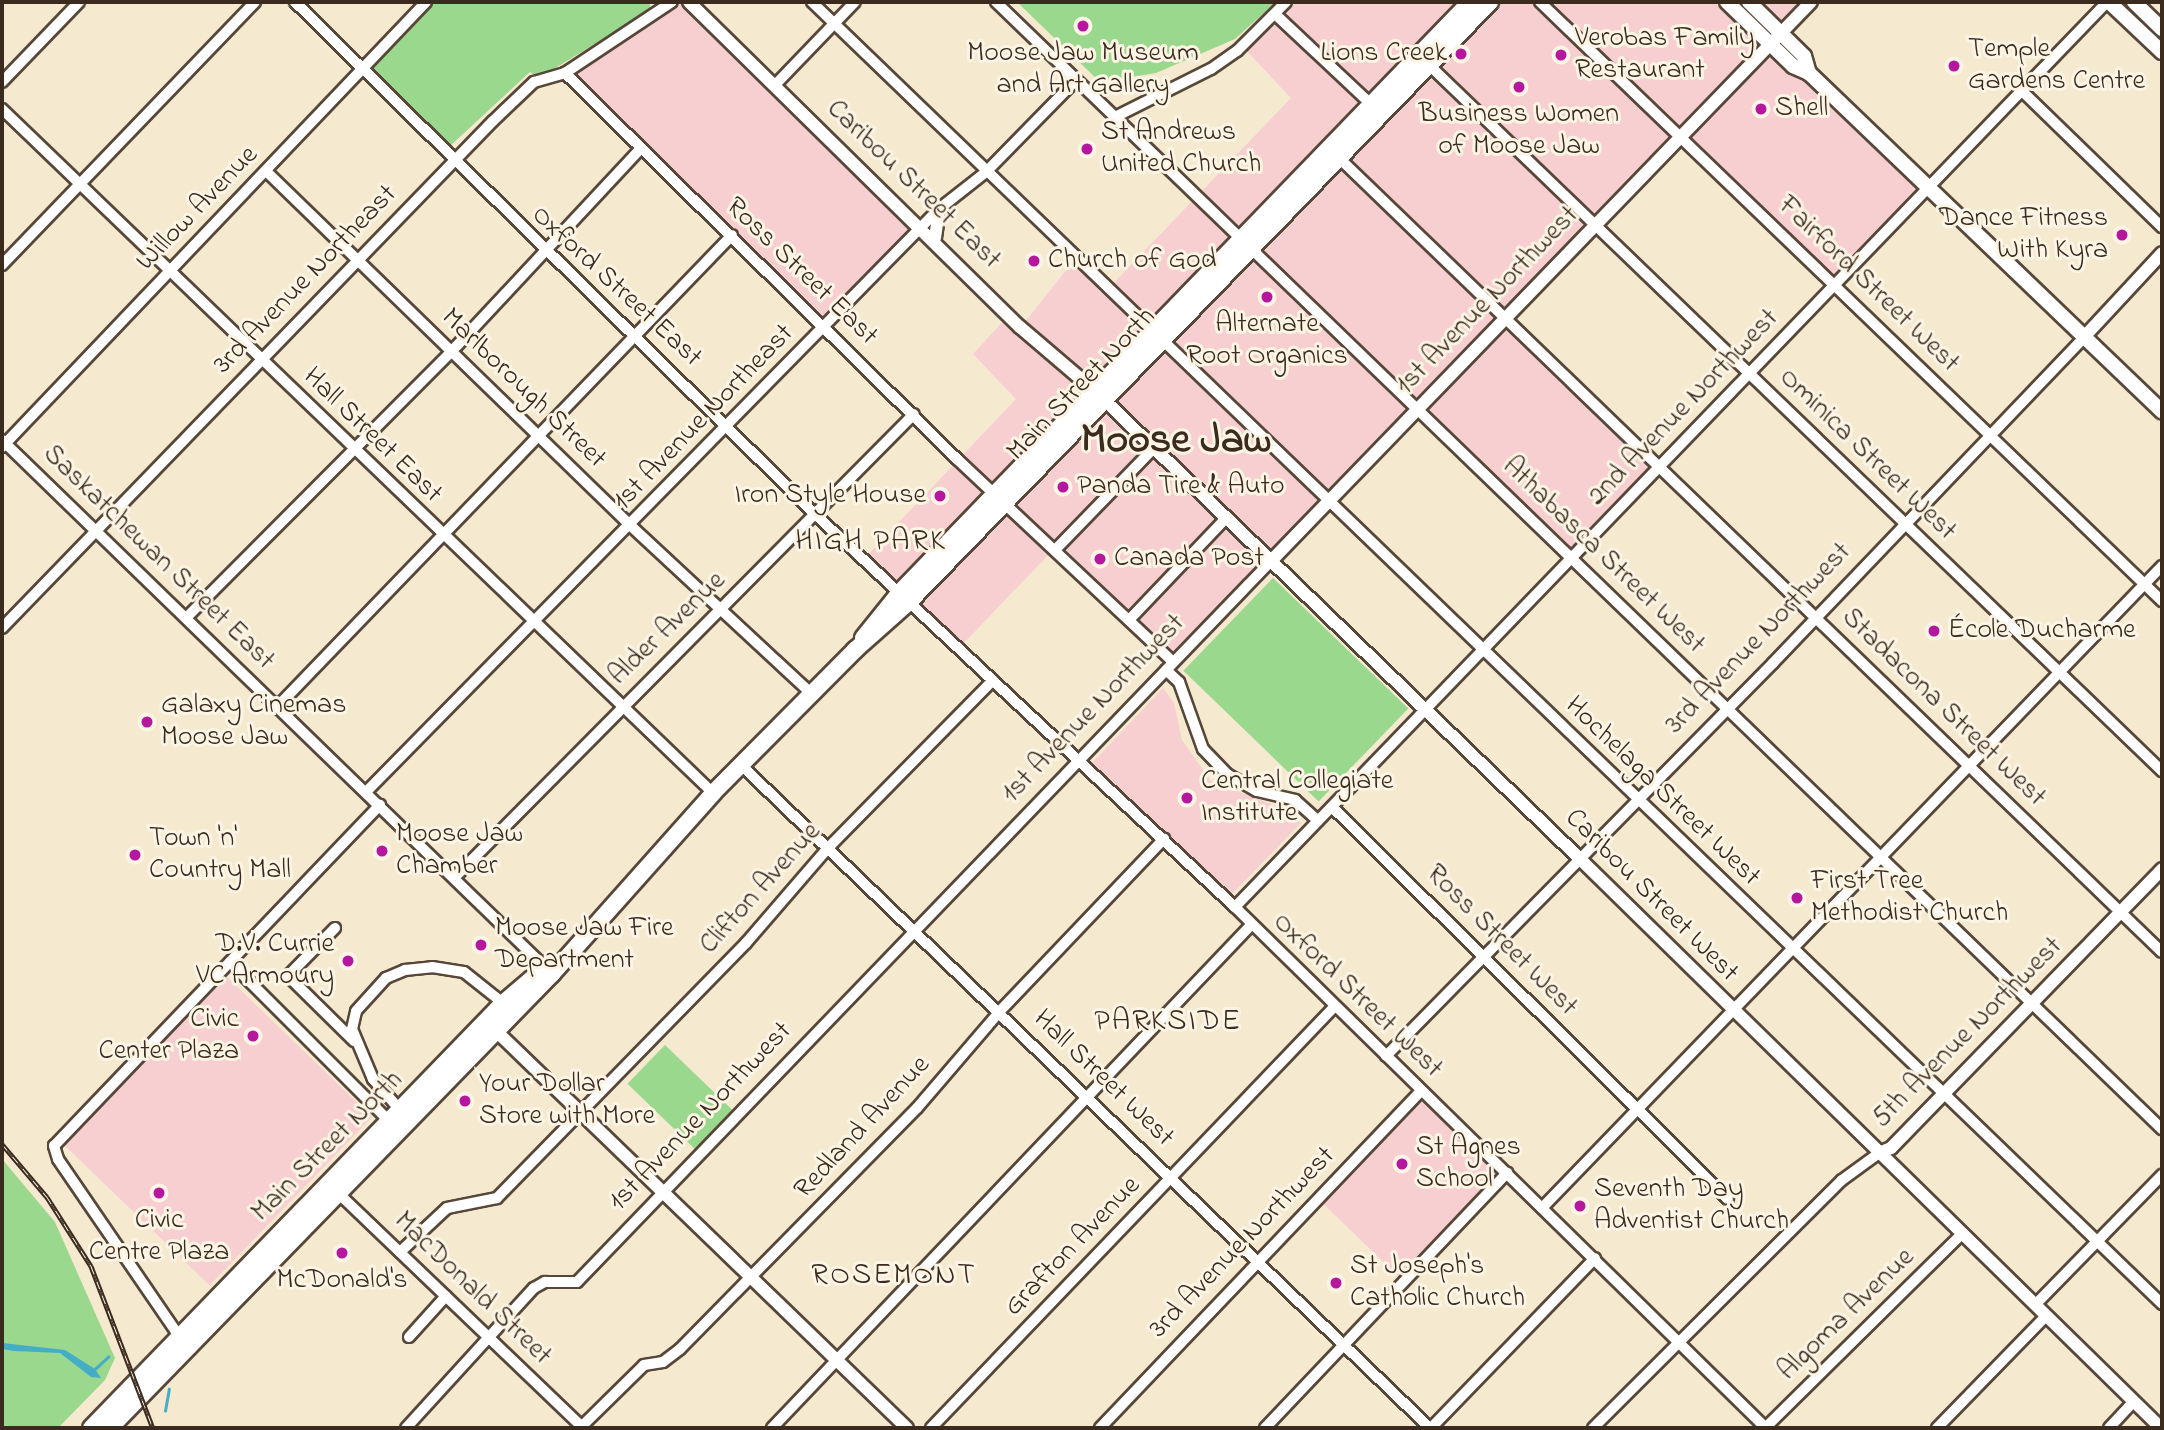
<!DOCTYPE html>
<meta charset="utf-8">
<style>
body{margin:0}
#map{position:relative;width:2164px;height:1430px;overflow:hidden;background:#f5e9d0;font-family:"Indie Flower",sans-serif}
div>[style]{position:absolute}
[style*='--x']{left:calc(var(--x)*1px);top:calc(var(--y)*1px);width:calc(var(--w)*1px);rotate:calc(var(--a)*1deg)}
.built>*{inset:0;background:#f7cfd1;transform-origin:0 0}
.green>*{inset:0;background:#9ad88d;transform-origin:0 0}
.water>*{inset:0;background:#45adc5}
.stream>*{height:2.5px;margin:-1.25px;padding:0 1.25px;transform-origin:1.25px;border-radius:1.25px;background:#45adc5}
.roads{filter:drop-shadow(2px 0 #574739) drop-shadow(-2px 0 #574739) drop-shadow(0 2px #574739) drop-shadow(0 -2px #574739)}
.minor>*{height:10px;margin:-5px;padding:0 5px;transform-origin:5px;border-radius:5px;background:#fff}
.tertiary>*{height:12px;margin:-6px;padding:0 6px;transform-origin:6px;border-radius:6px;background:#fff}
.secondary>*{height:14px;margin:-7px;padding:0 7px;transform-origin:7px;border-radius:7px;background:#fff}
.primary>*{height:16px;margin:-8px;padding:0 8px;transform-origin:8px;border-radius:8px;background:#fff}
.rail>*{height:5px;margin-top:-2.5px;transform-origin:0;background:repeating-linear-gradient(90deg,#fcf5e5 0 8px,#3b2a1e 0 16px);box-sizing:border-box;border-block:2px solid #3b2a1e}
.dots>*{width:19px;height:19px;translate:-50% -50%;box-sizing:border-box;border:4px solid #fcf5e5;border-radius:50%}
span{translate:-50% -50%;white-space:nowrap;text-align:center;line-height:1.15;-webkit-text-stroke:6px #fcf5e5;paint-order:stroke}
.poi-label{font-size:28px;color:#3b2a1e}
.left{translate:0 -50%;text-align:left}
.right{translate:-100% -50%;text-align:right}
.street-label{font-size:28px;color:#3b2a1e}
.neighbourhood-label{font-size:30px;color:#3b2a1e;letter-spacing:2px}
.town-label{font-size:42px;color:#3b2a1e;font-weight:700}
.frame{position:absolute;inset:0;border:4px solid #3b2a1e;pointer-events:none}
</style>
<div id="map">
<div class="built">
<div style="clip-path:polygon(671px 2px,689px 2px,924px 228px,824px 327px,565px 73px)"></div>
<div style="clip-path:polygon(1286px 2px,1470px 2px,900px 592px,865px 558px,1016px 399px,973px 354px,1009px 315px,1021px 327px,1075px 259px,1107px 290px,1291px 98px,1242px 46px)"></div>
<div style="clip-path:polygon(1490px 2px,1811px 2px,1771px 44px,1928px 187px,1834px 284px,1682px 136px,1505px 318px,1659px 466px,1572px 557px,1418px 409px,1173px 662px,1055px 548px,960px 647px,909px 602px)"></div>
<div style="clip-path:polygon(1163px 688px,1174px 703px,1182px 740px,1211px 781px,1281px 808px,1301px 823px,1231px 895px,1091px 764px)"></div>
<div style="left:226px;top:976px;width:203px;height:234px;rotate:44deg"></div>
<div style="left:1421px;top:1091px;width:119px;height:149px;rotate:44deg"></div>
</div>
<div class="green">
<div style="clip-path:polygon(436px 2px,650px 2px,650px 10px,539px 78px,530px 72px,450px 146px,370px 68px)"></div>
<div style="clip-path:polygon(1017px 2px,1276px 2px,1235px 39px,1156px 73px,1100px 82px)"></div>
<div style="left:1273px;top:578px;width:188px;height:129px;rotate:44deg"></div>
<div style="left:665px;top:1045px;width:98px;height:54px;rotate:44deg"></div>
<div style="clip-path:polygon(2px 1159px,55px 1222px,115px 1358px,105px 1380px,58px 1428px,2px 1428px)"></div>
</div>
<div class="water">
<div style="clip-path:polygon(2px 1343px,65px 1350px,95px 1369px,101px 1378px,91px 1377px,60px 1353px,14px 1351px,2px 1349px)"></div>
</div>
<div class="stream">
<div style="--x:95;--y:1369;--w:18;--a:-43"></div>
<div style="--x:165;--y:1411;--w:22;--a:-80"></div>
</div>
<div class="roads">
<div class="minor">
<div style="--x:295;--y:2;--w:733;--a:44.56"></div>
<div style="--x:817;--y:516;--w:572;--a:43.09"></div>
<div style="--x:1235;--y:907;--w:744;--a:44.46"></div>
<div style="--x:812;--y:2;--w:1876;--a:43.96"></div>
<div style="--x:996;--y:2;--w:1622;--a:44.03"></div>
<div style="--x:1540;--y:2;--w:864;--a:43.92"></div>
<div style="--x:1275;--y:14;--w:136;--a:43.2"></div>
<div style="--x:1427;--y:63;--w:1021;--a:43.93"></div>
<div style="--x:565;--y:73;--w:550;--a:44.56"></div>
<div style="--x:957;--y:459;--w:296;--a:43.2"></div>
<div style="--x:2;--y:82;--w:111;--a:-46.1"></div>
<div style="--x:775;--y:85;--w:115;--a:-46.1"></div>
<div style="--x:2021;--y:90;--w:197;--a:44.2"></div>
<div style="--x:2;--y:109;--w:987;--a:43.89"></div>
<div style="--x:1115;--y:117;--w:107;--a:-26.6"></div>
<div style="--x:1211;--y:69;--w:32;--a:-35"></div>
<div style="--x:1237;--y:51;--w:69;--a:-45"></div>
<div style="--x:1337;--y:156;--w:1146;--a:43.98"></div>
<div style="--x:267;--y:172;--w:508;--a:44.2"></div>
<div style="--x:631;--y:526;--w:246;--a:42.9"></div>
<div style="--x:2;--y:265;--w:365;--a:-46.1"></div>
<div style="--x:2;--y:440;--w:762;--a:44.15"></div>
<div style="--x:2;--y:447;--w:615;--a:-46.38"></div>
<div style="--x:1056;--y:549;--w:141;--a:-45.9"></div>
<div style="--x:187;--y:617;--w:374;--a:-45.1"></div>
<div style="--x:451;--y:352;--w:277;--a:-47"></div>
<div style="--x:1129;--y:620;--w:141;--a:-46.4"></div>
<div style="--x:2;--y:628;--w:706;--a:-45.92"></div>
<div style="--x:493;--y:121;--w:57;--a:-43.6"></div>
<div style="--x:534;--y:82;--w:32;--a:-16"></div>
<div style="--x:565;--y:73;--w:128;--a:-33.6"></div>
<div style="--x:1166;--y:670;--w:18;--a:43"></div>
<div style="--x:1179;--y:682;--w:71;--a:70.3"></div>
<div style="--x:1203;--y:749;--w:35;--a:46"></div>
<div style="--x:1227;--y:774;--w:34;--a:30"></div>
<div style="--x:1257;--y:791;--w:39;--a:13"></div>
<div style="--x:1295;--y:800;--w:31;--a:42"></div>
<div style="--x:278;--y:706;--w:654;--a:-46.05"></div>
<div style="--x:741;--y:765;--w:956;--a:43.9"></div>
<div style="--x:366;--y:792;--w:817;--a:-45.5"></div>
<div style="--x:939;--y:209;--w:60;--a:-38.2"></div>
<div style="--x:986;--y:172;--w:129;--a:-45.6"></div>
<div style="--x:1332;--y:807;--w:557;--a:44.71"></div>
<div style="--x:454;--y:878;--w:653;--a:-45.25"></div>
<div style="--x:1235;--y:907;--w:1257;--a:-46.06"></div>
<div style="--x:335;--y:928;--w:67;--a:134.4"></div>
<div style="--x:288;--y:976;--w:93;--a:44.6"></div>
<div style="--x:230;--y:962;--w:226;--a:45"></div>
<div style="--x:1386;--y:1056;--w:552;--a:-45.44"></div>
<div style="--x:1773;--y:663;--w:452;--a:-46.3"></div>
<div style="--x:401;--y:1111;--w:43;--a:-131.2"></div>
<div style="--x:373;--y:1079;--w:54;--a:-112.8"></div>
<div style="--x:352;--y:1029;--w:18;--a:-77"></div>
<div style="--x:356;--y:1011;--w:45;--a:-47.7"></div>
<div style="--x:386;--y:978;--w:21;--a:-23"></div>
<div style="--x:405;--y:970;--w:27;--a:-6"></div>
<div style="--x:432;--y:967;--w:32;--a:9"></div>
<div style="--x:464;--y:972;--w:50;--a:38.5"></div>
<div style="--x:336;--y:1191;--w:342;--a:43.8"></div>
<div style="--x:1542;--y:1208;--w:893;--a:-46"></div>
<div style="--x:400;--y:1252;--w:64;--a:-43.1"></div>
<div style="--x:447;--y:1208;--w:51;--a:-11.3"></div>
<div style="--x:497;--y:1198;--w:356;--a:-45.7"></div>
<div style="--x:746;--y:943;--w:125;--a:-49.2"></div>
<div style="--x:828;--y:848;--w:235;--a:-45.5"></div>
<div style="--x:2035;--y:1305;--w:182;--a:-45.7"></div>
<div style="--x:179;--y:1336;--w:214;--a:-124.4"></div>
<div style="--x:58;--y:1159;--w:14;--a:-107"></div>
<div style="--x:54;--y:1146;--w:472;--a:-46.3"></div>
<div style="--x:409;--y:1337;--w:55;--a:-47.9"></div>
<div style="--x:406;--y:1428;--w:190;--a:-47.6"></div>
<div style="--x:534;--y:1288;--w:13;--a:-29"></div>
<div style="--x:545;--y:1282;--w:32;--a:0"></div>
<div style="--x:577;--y:1282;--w:1001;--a:-46.09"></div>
<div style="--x:580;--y:1428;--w:90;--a:-44.5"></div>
<div style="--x:644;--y:1365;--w:19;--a:-9"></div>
<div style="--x:663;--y:1362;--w:21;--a:-37"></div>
<div style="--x:680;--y:1349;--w:338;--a:-45.5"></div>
<div style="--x:917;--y:1108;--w:128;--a:-49.4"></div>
<div style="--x:1000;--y:1011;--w:238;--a:-46.4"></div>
<div style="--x:772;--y:1428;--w:695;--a:-46.4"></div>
<div style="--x:931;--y:1428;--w:584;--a:-46.25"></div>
<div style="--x:1100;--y:1428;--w:465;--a:-46.4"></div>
<div style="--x:1265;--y:1428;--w:352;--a:-46.5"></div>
<div style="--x:1431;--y:1428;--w:236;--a:-46"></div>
<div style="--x:1593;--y:1428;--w:351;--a:-44.9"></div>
<div style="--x:1842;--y:1180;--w:46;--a:-36.1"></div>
<div style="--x:1765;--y:1428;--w:276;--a:-44.6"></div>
<div style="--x:1937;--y:1428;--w:156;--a:-45.8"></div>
<div style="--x:2109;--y:1428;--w:37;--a:-47"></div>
</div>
<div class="tertiary">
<div style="--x:689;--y:2;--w:464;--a:44.5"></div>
<div style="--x:1020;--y:327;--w:100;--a:40.5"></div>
<div style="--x:1096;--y:392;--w:670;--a:43.97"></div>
<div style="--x:1578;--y:857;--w:816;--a:44.4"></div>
<div style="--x:935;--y:238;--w:29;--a:-82"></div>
<div style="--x:2085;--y:336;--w:113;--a:-47.1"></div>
<div style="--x:1271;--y:561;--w:777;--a:-45.99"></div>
<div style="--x:492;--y:1027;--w:577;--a:44.02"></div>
<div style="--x:1879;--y:1153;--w:13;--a:-23"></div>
<div style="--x:1891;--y:1148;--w:389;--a:-45.8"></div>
</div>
<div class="secondary">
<div style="--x:1727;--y:2;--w:92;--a:44.1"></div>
<div style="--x:1793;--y:66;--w:17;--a:24"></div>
<div style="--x:1809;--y:73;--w:489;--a:43.8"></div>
<div style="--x:1749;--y:2;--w:77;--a:44.5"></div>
<div style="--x:1804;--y:56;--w:18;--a:74"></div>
<div style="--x:2109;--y:2;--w:73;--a:43.3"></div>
<div style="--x:2134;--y:2;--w:39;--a:44"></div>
</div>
<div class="primary">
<div style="--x:863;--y:638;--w:59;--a:-51.2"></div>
<div style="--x:900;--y:592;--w:820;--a:-45.99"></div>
<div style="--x:91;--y:1428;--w:592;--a:-45.89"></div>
<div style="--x:503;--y:1003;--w:62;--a:-40.4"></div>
<div style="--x:110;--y:1428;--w:634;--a:-45.77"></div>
<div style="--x:552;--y:974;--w:242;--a:-48.3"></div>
<div style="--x:713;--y:793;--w:202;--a:-45.2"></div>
<div style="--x:855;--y:650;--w:72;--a:-41.6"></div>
<div style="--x:909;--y:602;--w:835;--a:-45.92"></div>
</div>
</div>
<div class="rail">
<div style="--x:2;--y:1144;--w:70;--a:49.7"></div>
<div style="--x:47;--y:1197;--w:82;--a:57.5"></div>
<div style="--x:91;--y:1266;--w:173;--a:69.1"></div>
</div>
<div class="dots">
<div style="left:1083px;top:26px;background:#b5179e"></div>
<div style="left:1461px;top:54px;background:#b5179e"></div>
<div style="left:1561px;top:55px;background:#b5179e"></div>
<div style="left:1954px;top:66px;background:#b5179e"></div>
<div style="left:1519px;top:87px;background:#b5179e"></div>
<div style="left:1761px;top:109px;background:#b5179e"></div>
<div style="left:1087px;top:149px;background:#b5179e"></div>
<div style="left:2122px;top:235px;background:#b5179e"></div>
<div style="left:1034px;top:261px;background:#b5179e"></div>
<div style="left:1267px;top:297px;background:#b5179e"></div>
<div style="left:1063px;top:487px;background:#b5179e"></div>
<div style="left:940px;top:496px;background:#b5179e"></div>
<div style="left:1100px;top:559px;background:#b5179e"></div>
<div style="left:1934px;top:631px;background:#b5179e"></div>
<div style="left:147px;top:722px;background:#b5179e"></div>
<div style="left:1187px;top:798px;background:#b5179e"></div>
<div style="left:382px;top:851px;background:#b5179e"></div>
<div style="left:135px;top:855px;background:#b5179e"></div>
<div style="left:1797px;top:898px;background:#b5179e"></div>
<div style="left:481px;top:945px;background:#b5179e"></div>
<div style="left:348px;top:961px;background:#b5179e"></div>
<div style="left:253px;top:1036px;background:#b5179e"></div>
<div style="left:465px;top:1101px;background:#b5179e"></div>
<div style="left:1402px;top:1164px;background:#b5179e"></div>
<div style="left:159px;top:1193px;background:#b5179e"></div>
<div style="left:1580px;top:1206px;background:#b5179e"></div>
<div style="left:342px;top:1253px;background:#b5179e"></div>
<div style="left:1336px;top:1283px;background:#b5179e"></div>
</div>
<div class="poi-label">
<span class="left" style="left:1575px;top:55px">Verobas Family<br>Restaurant</span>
<span class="left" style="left:1968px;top:66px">Temple<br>Gardens Centre</span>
<span style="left:1083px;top:70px">Moose Jaw Museum<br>and Art Gallery</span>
<span class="right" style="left:1447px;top:54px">Lions Creek</span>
<span class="left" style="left:1775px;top:109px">Shell</span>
<span style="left:1519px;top:131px">Business Women<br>of Moose Jaw</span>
<span class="left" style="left:1101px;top:149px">St Andrews<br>United Church</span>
<span class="right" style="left:2108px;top:235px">Dance Fitness<br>With Kyra</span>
<span class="left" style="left:1048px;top:261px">Church of God</span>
<span style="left:1267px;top:341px">Alternate<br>Root Organics</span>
<span class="left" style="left:1077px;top:487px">Panda Tire &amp; Auto</span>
<span class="right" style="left:926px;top:496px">Iron Style House</span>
<span class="left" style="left:1114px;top:559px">Canada Post</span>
<span class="left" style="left:1948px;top:631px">École Ducharme</span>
<span class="left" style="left:161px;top:722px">Galaxy Cinemas<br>Moose Jaw</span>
<span class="left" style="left:1201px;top:798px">Central Collegiate<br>Institute</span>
<span class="left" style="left:396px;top:851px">Moose Jaw<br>Chamber</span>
<span class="left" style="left:149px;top:855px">Town 'n'<br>Country Mall</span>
<span class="left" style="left:1811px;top:898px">First Tree<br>Methodist Church</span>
<span class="left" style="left:495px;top:945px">Moose Jaw Fire<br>Department</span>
<span class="right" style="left:334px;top:961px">D.V. Currie<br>VC Armoury</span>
<span class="right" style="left:239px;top:1036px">Civic<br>Center Plaza</span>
<span class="left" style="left:479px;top:1101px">Your Dollar<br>Store with More</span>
<span class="left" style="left:1416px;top:1164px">St Agnes<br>School</span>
<span class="left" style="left:1594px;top:1206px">Seventh Day<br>Adventist Church</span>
<span style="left:159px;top:1237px">Civic<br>Centre Plaza</span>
<span class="left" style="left:1350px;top:1283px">St Joseph's<br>Catholic Church</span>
<span style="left:342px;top:1281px">McDonald's</span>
</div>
<div class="street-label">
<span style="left:913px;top:185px;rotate:44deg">Caribou Street East</span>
<span style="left:198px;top:209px;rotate:-46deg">Willow Avenue</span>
<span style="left:801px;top:272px;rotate:44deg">Ross Street East</span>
<span style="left:306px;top:280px;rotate:-46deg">3rd Avenue Northeast</span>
<span style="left:1868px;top:285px;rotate:44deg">Fairford Street West</span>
<span style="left:616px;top:287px;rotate:43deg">Oxford Street East</span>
<span style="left:1488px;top:301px;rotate:-46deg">1st Avenue Northwest</span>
<span style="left:1082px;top:385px;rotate:-46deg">Main Street North</span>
<span style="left:523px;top:389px;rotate:44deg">Marlborough Street</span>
<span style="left:1684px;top:408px;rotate:-46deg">2nd Avenue Northwest</span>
<span style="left:704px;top:418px;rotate:-46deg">1st Avenue Northeast</span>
<span style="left:372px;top:436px;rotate:44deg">Hall Street East</span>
<span style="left:1867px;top:455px;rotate:44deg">Ominica Street West</span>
<span style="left:1603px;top:556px;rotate:44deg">Athabasca Street West</span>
<span style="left:158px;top:558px;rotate:44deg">Saskatchewan Street East</span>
<span style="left:668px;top:629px;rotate:-44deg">Alder Avenue</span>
<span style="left:1759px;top:639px;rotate:-46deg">3rd Avenue Northwest</span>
<span style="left:1943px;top:708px;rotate:44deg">Stadacona Street West</span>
<span style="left:1094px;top:709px;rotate:-46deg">1st Avenue Northwest</span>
<span style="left:1662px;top:792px;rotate:44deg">Hochelaga Street West</span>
<span style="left:761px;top:889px;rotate:-48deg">Clifton Avenue</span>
<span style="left:1651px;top:896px;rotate:45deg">Caribou Street West</span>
<span style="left:1501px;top:941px;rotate:45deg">Ross Street West</span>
<span style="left:1357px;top:996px;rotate:44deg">Oxford Street West</span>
<span style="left:1968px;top:1033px;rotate:-45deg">5th Avenue Northwest</span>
<span style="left:1103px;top:1079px;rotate:44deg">Hall Street West</span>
<span style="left:701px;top:1117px;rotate:-46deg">1st Avenue Northwest</span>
<span style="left:863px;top:1128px;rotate:-47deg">Redland Avenue</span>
<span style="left:328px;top:1147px;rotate:-45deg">Main Street North</span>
<span style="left:1243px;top:1243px;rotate:-46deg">3rd Avenue Northwest</span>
<span style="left:1073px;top:1247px;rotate:-46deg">Grafton Avenue</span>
<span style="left:472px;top:1289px;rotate:44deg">MacDonald Street</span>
<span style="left:1847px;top:1315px;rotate:-44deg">Algoma Avenue</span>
</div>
<div class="neighbourhood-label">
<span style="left:871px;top:542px">HIGH PARK</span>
<span style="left:1168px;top:1022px">PARKSIDE</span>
<span style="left:894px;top:1276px">ROSEMONT</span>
</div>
<div class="town-label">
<span style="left:1176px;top:441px">Moose Jaw</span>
</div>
<div class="frame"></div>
</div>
